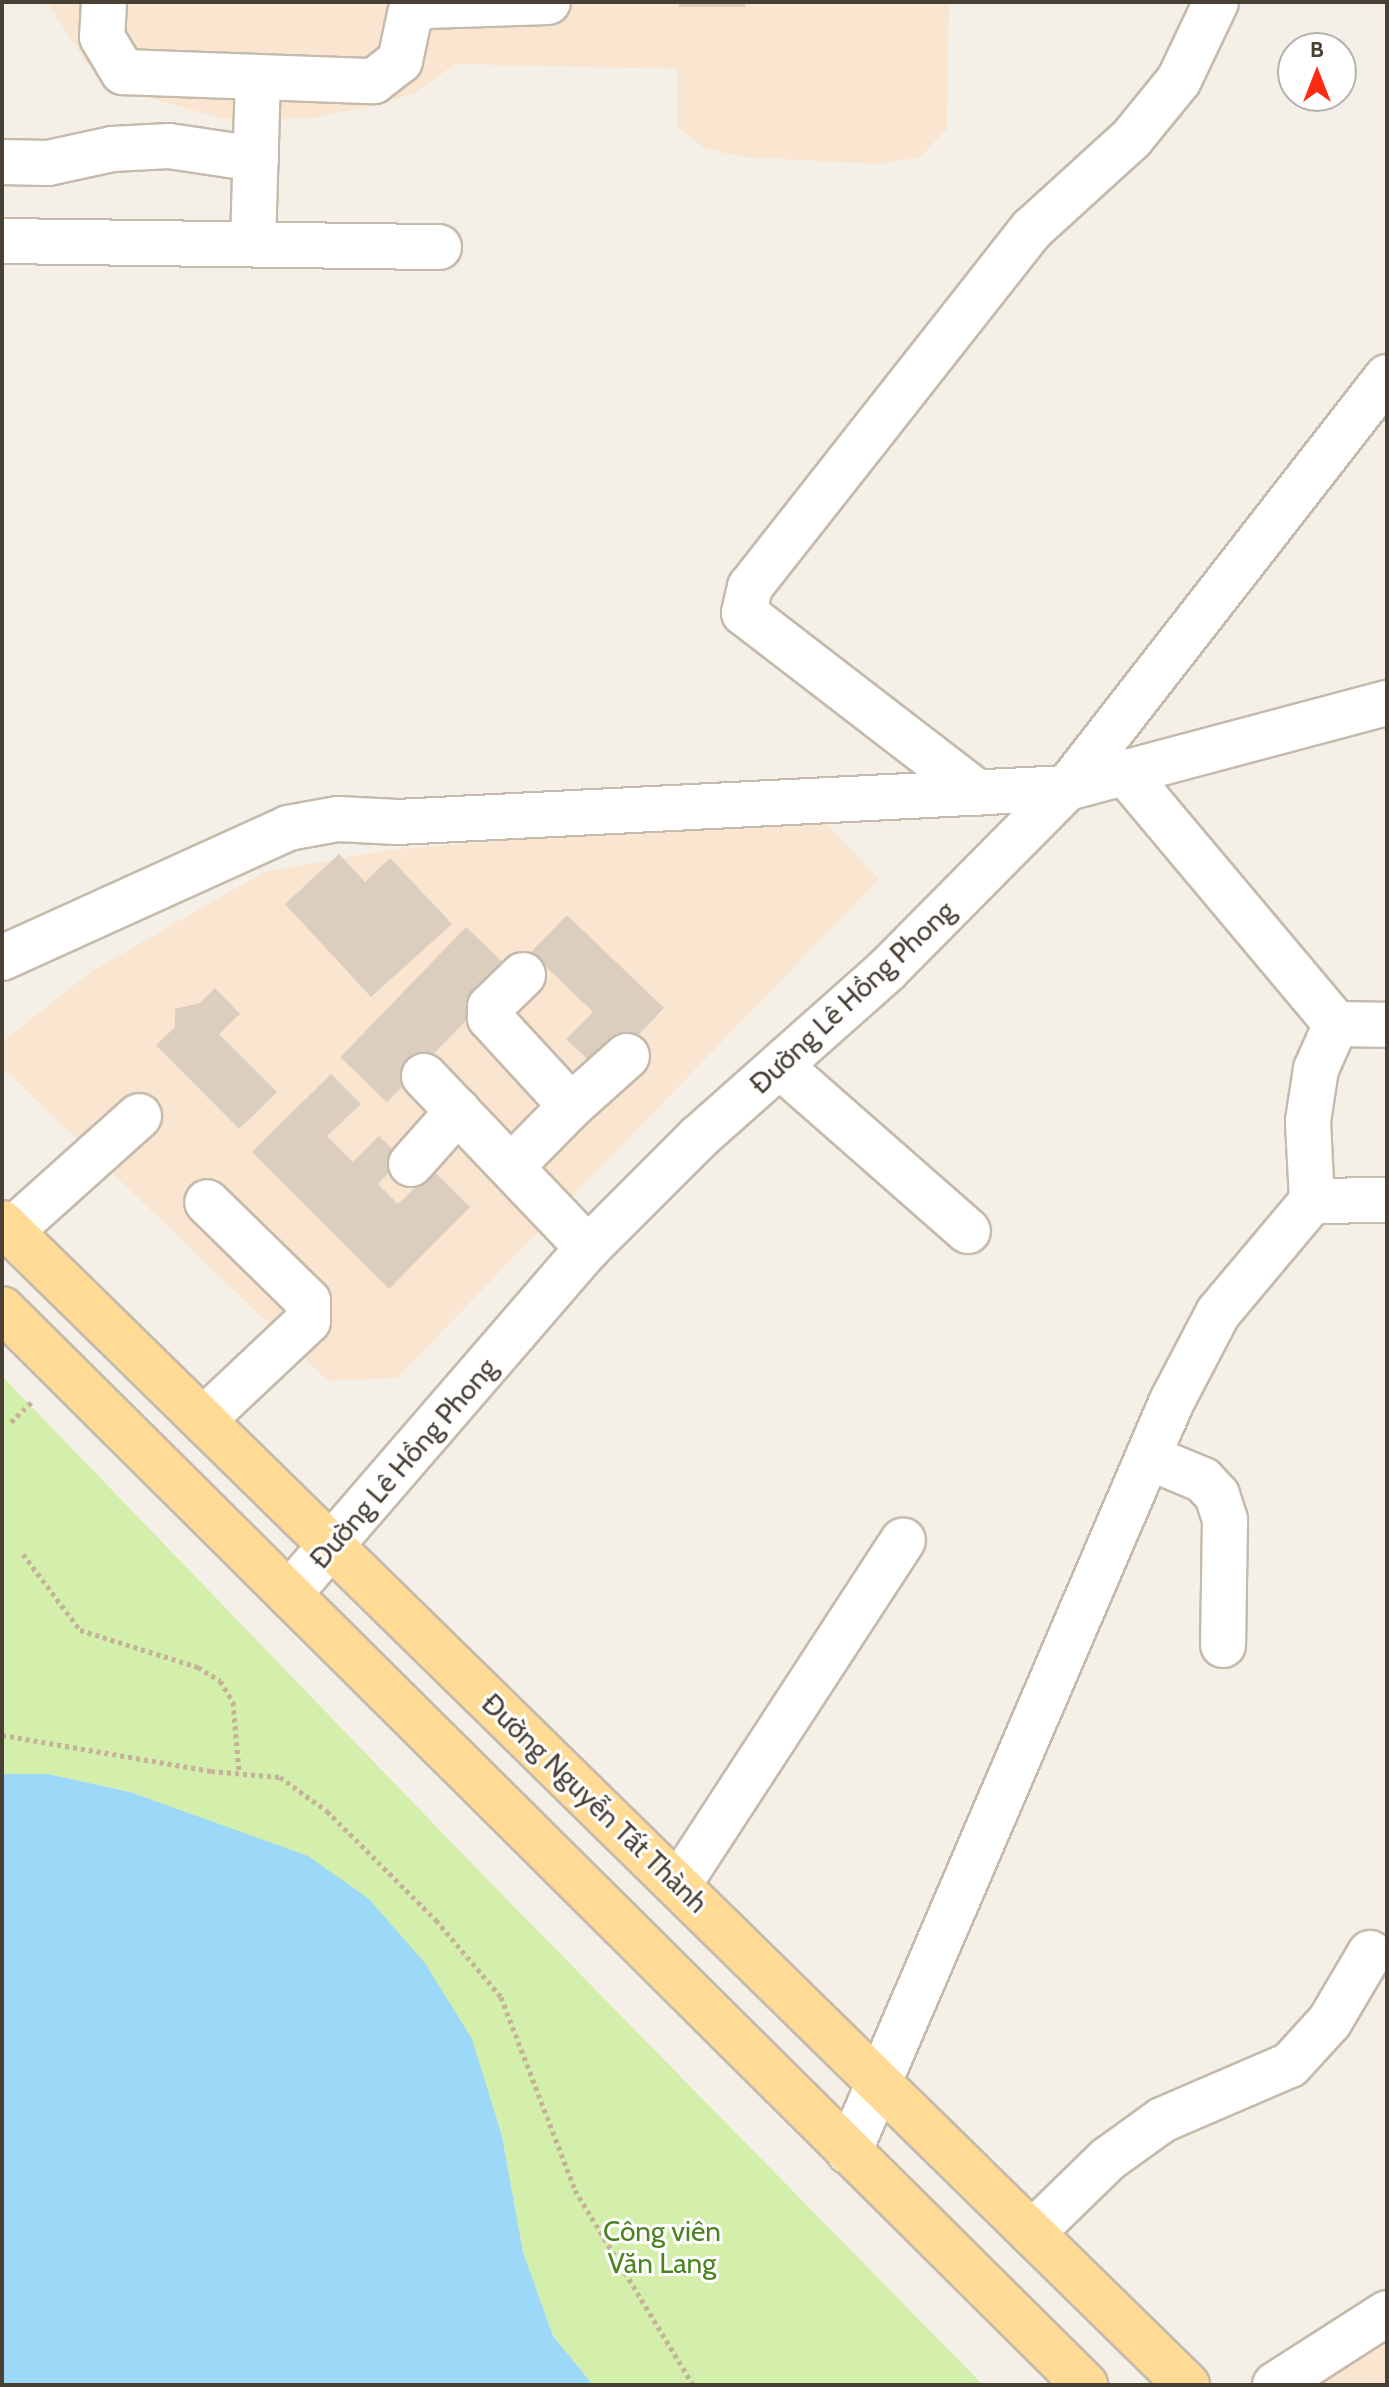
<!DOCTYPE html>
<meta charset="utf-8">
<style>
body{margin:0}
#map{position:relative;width:1389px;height:2387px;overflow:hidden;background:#f5f0e7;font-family:Cabin,sans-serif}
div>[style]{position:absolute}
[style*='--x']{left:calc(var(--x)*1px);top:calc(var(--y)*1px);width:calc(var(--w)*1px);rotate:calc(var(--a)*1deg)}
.commercial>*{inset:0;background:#f9e5d0}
.green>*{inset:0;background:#d4eeab}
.water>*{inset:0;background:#9cd9f9}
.building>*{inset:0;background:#dbcebe;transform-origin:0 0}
.path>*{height:5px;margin-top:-2.5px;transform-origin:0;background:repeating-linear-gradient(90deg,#c5b298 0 4px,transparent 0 8px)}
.roads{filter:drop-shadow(2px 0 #c5baab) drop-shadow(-2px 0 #c5baab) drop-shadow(0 2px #c5baab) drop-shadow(0 -2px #c5baab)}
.minor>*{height:44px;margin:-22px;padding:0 22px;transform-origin:22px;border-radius:22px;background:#fff}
.major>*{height:44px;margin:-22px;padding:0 22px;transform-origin:22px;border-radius:22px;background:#ffdb96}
span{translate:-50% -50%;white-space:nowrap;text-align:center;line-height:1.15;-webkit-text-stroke:6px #fff;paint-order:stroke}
.street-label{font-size:28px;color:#494035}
.park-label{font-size:28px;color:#4c8221}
.frame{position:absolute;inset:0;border:4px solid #494035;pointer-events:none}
.north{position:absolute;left:1277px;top:32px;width:80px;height:80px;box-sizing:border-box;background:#fff;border:2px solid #b6b3ae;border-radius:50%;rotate:0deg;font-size:22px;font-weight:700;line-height:32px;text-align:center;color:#494035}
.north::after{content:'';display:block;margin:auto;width:28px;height:36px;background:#ff2914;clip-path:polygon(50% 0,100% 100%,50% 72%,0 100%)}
</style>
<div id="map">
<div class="commercial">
<div style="clip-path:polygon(47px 2px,949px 2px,947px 129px,920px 157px,879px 164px,742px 157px,704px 148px,677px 127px,677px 69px,455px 64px,416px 92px,383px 104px,306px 119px,222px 119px,128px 91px,86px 63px)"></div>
<div style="clip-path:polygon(816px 813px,879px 879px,397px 1378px,328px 1381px,2px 1067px,2px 1042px,92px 971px,264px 872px,389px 850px)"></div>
<div style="clip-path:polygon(1387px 2336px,1387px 2385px,1320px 2385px)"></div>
</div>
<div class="green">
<div style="clip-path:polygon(2px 1376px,482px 1874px,983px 2385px,593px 2385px,553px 2336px,523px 2252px,502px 2136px,209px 1821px,130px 1792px,48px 1774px,2px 1774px)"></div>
</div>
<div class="water">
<div style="clip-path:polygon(2px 1774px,48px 1774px,130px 1792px,308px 1856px,369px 1899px,425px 1963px,472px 2039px,502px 2136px,523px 2252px,553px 2336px,593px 2385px,2px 2385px)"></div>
</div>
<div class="building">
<div style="left:679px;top:2px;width:66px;height:5px"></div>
<div style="clip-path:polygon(339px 854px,365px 882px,390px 858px,452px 924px,371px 997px,285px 904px)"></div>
<div style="clip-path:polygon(567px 915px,664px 1008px,602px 1073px,566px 1039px,593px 1012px,531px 952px)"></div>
<div style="left:466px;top:927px;width:65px;height:181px;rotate:44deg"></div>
<div style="clip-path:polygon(215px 988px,240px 1014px,219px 1034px,277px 1092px,239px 1129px,156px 1045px,175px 1027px,175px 1009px,200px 1003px)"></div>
<div style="clip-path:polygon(331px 1074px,361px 1104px,327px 1136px,353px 1162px,379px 1136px,403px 1159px,378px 1184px,398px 1204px,433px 1170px,470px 1207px,389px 1289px,252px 1152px)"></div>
</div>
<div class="path">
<div style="--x:11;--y:1422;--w:30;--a:-44"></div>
<div style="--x:23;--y:1554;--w:95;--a:53.1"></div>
<div style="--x:80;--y:1630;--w:124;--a:17.4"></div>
<div style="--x:198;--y:1667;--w:26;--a:32"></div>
<div style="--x:220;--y:1681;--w:25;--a:58"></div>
<div style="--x:233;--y:1702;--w:70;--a:85.1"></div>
<div style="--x:2;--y:1735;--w:212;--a:9.8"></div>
<div style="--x:211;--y:1771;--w:69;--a:5"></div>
<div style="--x:280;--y:1777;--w:58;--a:35.9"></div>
<div style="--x:327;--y:1811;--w:154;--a:45"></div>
<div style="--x:436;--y:1920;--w:101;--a:49.8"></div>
<div style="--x:501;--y:1997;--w:207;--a:69"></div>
<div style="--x:575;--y:2190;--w:228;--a:58.8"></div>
</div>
<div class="roads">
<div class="minor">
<div style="--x:104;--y:2;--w:35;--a:93"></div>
<div style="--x:102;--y:37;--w:41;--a:59"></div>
<div style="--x:123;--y:72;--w:251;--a:2.1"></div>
<div style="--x:374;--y:81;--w:33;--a:-38"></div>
<div style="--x:400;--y:61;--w:48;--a:-78"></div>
<div style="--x:410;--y:14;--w:18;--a:-27"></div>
<div style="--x:426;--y:6;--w:122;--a:-1.9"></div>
<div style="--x:2;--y:162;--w:46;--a:1.2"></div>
<div style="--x:48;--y:163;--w:66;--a:-12.3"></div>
<div style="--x:112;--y:149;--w:57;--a:-3"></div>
<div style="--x:169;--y:146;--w:88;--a:8.5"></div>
<div style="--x:2;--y:241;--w:437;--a:0.8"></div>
<div style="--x:253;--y:244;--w:164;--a:-88.3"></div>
<div style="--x:978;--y:793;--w:295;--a:-142.4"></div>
<div style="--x:744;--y:613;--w:27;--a:-77"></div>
<div style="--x:750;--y:587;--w:456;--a:-51.8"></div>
<div style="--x:1032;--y:229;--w:134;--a:-42.3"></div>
<div style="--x:1131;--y:139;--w:76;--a:-50.9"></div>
<div style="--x:1179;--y:80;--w:86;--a:-64.6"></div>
<div style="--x:2;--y:958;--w:314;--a:-24.4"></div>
<div style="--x:288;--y:828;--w:51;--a:-10.2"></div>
<div style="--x:338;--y:819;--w:59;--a:2.9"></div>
<div style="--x:397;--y:822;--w:671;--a:-2.91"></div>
<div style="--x:1067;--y:788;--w:331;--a:-14.9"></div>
<div style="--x:1336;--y:1024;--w:51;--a:1.1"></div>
<div style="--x:780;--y:1066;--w:250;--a:41.3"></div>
<div style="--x:424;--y:1076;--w:238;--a:46.4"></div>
<div style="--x:571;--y:1106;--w:75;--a:-41.8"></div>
<div style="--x:411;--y:1164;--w:71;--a:-48.4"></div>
<div style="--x:514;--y:1164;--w:81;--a:-45.5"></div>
<div style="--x:571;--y:1106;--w:120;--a:-132.6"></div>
<div style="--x:490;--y:1018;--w:11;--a:-90"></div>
<div style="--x:490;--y:1007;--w:46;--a:-44.1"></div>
<div style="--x:1312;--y:1201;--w:75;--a:-0.8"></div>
<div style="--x:11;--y:1231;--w:172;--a:-41.9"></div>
<div style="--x:204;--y:1419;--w:143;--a:-43.3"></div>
<div style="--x:308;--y:1321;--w:20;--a:-90"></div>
<div style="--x:308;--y:1301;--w:141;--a:-135.6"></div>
<div style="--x:1148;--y:1457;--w:60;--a:22.7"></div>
<div style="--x:1203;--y:1480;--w:21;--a:47"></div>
<div style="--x:1217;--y:1495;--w:26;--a:72"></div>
<div style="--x:1225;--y:1520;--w:125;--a:90.9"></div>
<div style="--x:289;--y:1594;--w:457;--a:-49.2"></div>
<div style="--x:588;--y:1248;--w:157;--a:-45"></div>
<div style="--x:699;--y:1137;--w:251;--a:-41.6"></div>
<div style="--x:887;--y:970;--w:256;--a:-45.3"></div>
<div style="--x:1067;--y:788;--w:521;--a:-52.1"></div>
<div style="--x:679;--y:1884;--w:410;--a:-56.9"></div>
<div style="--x:849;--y:2152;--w:818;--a:-66.73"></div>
<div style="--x:1172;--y:1401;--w:99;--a:-62.4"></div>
<div style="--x:1218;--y:1313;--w:146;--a:-50"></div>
<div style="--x:1312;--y:1201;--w:80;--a:-92.9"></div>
<div style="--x:1308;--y:1121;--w:53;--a:-81.3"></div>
<div style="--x:1316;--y:1069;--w:49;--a:-66"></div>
<div style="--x:1336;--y:1024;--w:326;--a:-130"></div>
<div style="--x:1032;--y:2233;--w:106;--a:-44.2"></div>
<div style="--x:1108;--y:2159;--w:67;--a:-35.8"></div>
<div style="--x:1162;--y:2120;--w:139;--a:-23.3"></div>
<div style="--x:1290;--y:2065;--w:59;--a:-47.7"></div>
<div style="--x:1330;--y:2021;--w:79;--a:-59.5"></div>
<div style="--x:1275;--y:2385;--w:133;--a:-32.7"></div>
</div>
<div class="major">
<div style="--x:2;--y:1223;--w:1660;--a:44.44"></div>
<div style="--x:2;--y:1309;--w:1527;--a:44.81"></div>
</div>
</div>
<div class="street-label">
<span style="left:852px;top:997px;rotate:-43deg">Đường Lê Hồng Phong</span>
<span style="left:403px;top:1463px;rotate:-49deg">Đường Lê Hồng Phong</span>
<span style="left:595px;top:1803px;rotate:44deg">Đường Nguyễn Tất Thành</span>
</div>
<div class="park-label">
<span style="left:662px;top:2247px">Công viên<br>Văn Lang</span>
</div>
<div class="frame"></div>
<div class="north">B</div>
</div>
